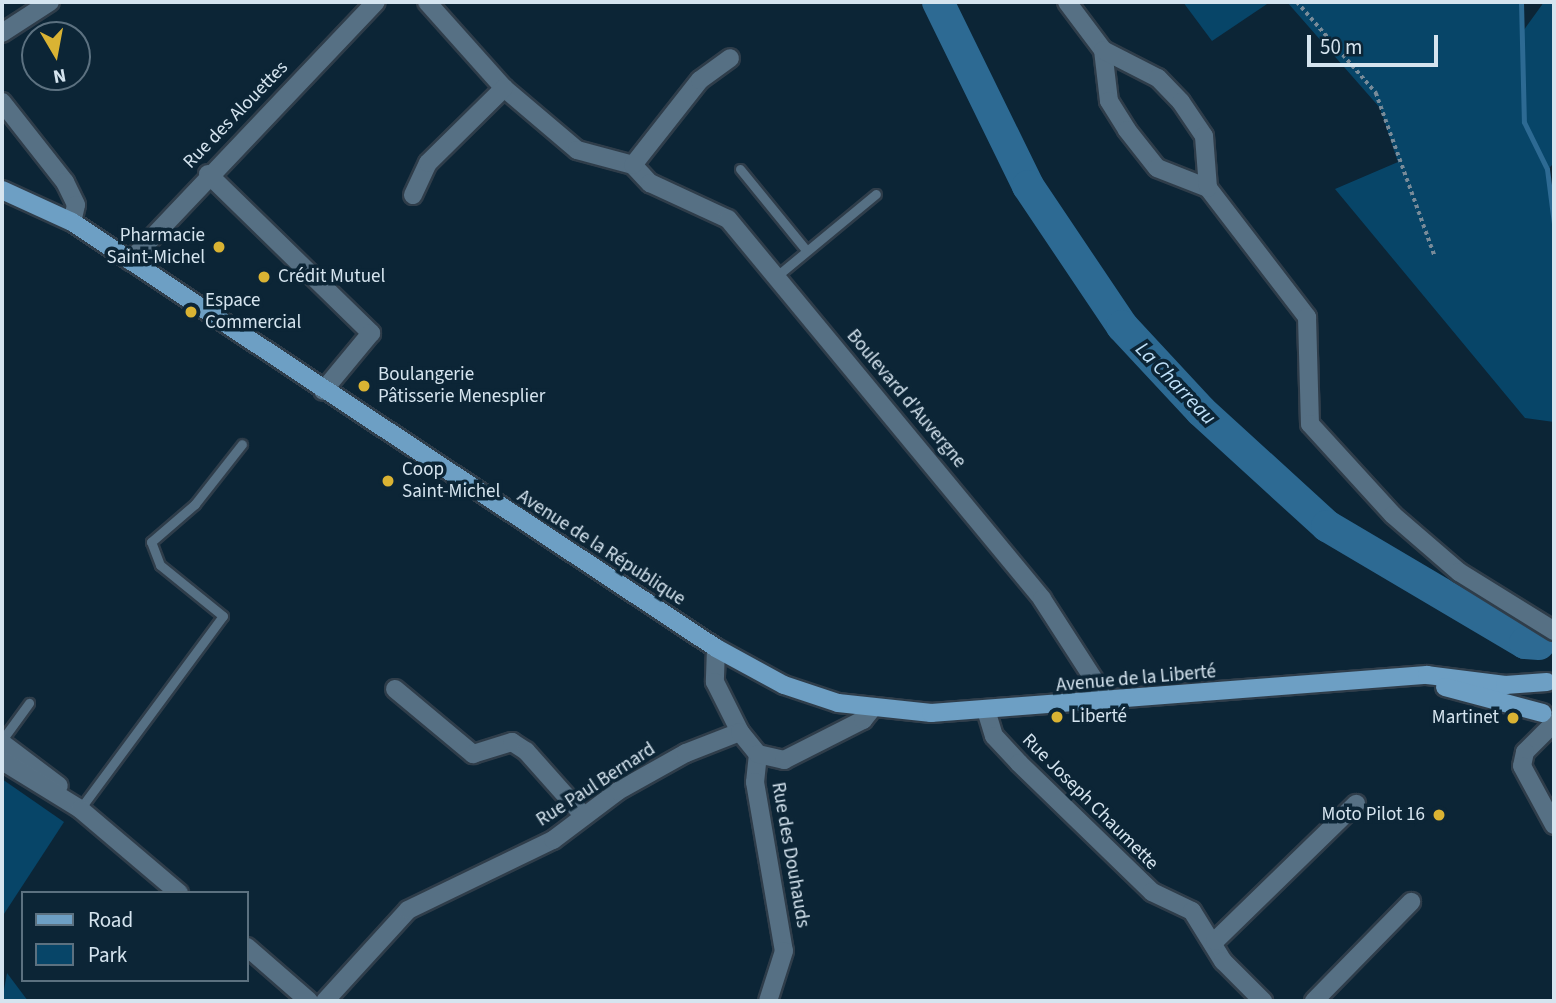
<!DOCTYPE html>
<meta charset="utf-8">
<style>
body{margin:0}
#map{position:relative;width:1556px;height:1003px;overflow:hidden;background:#0c2536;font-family:"Source Sans 3",sans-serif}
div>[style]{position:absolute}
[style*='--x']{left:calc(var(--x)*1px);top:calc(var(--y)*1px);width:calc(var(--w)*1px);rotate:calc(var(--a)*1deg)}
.green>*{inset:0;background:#074568}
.stream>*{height:5px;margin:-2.5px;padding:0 2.5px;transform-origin:2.5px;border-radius:2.5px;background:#2d6a93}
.river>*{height:32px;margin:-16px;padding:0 16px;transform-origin:16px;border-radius:16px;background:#2d6a93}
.path>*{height:3.5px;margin-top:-1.75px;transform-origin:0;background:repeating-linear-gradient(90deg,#788b99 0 3.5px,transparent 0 7px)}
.roads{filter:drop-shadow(2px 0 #2f3d4a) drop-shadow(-2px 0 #2f3d4a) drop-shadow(0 2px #2f3d4a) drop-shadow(0 -2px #2f3d4a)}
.service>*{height:9px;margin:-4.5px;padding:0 4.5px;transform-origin:4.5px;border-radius:4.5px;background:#567084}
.minor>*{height:18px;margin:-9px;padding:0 9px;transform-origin:9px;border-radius:9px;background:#567084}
.tertiary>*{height:18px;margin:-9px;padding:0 9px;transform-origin:9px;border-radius:9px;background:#567084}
.primary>*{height:18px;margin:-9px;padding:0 9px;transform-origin:9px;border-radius:9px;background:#6d9fc4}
.dots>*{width:19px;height:19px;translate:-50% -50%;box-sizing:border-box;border:4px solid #0c2536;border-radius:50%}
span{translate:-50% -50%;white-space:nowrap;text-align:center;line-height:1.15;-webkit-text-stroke:7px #0c2536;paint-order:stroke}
.street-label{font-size:19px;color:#d5e4ef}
.poi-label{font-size:19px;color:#d5e4ef}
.right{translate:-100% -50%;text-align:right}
.left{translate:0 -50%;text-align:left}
.water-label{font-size:21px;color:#c1e2fa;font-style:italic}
.frame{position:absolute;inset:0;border:4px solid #d5e4ef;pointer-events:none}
.legend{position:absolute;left:21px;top:891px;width:228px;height:91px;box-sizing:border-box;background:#0c2536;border:2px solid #5c7180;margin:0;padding:9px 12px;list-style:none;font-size:21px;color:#d5e4ef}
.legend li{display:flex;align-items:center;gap:14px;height:35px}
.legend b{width:35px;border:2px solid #5c7180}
.north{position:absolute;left:21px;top:21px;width:70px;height:70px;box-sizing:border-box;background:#0c2536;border:2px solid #5c7180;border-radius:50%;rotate:170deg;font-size:19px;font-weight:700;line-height:28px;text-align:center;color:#d5e4ef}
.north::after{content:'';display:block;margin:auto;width:24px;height:32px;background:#dab333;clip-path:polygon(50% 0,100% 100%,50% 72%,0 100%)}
.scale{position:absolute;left:1307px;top:35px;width:131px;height:32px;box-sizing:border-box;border:4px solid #d5e4ef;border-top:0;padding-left:9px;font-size:21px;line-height:24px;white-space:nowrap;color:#d5e4ef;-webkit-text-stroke:5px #0c2536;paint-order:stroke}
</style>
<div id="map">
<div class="green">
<div style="clip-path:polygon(1183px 2px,1270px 2px,1212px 41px)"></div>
<div style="clip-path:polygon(1287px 2px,1524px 2px,1521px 34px,1544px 2px,1554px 2px,1554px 163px,1547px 170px,1554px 218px,1554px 422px,1525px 418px,1335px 189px,1398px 162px,1380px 108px)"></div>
<div style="clip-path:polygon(2px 779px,64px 822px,2px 917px)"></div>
<div style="clip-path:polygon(7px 973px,28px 1001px,2px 1001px)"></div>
</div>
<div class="stream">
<div style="--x:1521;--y:2;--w:120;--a:88.6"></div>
<div style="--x:1524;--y:122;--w:52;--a:63.9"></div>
<div style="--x:1547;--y:169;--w:55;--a:82.7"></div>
</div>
<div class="river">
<div style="--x:938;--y:2;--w:205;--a:63.9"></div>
<div style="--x:1028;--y:186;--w:169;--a:56.1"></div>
<div style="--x:1122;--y:326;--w:116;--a:47.1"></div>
<div style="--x:1201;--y:411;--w:171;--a:42.4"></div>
<div style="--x:1327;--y:526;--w:230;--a:30.6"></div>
<div style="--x:1525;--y:643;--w:14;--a:4"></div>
</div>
<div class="path">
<div style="--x:1297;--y:2;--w:121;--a:49"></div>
<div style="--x:1376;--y:93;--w:174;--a:70.2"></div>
</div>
<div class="roads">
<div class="service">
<div style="--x:740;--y:169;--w:104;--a:50.8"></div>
<div style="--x:778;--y:275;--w:127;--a:-39.6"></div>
<div style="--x:2;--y:740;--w:46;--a:-53.9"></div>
<div style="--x:80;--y:809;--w:240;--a:-53.5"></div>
<div style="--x:223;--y:616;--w:81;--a:-141"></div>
<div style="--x:160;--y:565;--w:25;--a:-111"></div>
<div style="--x:151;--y:542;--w:58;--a:-40.8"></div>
<div style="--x:195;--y:504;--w:76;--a:-51.9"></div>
</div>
<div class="minor">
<div style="--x:427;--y:2;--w:115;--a:48.2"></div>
<div style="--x:504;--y:88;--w:96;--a:40.3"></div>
<div style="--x:577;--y:150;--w:58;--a:15"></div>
<div style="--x:633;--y:165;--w:25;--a:47"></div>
<div style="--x:650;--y:183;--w:86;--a:24.8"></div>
<div style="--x:728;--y:219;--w:493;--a:50.4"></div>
<div style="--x:1042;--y:599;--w:107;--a:57.2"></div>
<div style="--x:1100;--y:689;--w:14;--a:86"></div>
<div style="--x:1067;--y:2;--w:60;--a:53.1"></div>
<div style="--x:1103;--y:50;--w:51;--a:83.3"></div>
<div style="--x:1109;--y:101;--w:34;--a:58"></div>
<div style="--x:1127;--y:130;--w:48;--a:51.7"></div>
<div style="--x:1157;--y:168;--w:55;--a:21.4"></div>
<div style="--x:1208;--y:188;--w:163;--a:52.5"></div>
<div style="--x:1307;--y:317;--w:107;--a:88.4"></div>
<div style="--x:1310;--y:424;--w:123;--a:47.6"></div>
<div style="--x:1393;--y:515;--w:87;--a:40.8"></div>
<div style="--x:1459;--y:572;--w:112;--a:31.8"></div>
<div style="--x:2;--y:33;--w:57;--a:-32.9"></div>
<div style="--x:1103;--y:50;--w:62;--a:27"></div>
<div style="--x:1158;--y:78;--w:33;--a:46"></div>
<div style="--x:1181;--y:102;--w:41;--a:55.9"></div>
<div style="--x:1204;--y:136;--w:52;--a:85.6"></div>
<div style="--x:2;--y:102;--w:102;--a:51.8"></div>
<div style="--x:65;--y:182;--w:25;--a:64"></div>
<div style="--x:76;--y:205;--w:17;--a:103"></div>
<div style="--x:633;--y:165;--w:108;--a:-51.8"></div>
<div style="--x:700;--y:80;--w:37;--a:-36"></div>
<div style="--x:208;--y:174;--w:228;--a:44.3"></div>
<div style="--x:371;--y:333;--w:75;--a:129.6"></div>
<div style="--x:413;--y:195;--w:35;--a:-65"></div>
<div style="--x:428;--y:163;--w:107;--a:-44.6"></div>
<div style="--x:130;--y:261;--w:357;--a:-46.5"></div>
<div style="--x:716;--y:648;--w:34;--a:92"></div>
<div style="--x:715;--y:682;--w:56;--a:63.4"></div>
<div style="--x:395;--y:689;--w:102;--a:39.8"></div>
<div style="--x:473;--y:754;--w:41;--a:-17.1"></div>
<div style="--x:512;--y:742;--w:17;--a:33"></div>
<div style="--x:526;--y:751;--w:87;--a:48.3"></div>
<div style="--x:986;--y:710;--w:27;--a:73"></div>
<div style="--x:994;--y:736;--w:37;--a:47"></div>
<div style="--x:1019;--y:763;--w:185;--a:44.1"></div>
<div style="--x:1152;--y:892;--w:44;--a:25.4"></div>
<div style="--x:1192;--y:911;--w:59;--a:58.2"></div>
<div style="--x:1223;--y:961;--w:57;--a:45"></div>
<div style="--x:758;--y:754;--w:28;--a:96"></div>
<div style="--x:755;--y:782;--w:171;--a:80.3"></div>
<div style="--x:784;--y:951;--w:52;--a:107.7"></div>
<div style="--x:1215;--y:941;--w:197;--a:-44.2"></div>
<div style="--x:325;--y:1001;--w:123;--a:-47.6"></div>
<div style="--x:408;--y:910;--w:161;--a:-25.8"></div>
<div style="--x:553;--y:840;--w:81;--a:-37"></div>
<div style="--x:618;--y:791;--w:78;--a:-29.2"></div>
<div style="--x:686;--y:753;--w:58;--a:-21.3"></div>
<div style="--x:740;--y:732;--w:28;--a:51"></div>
<div style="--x:758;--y:754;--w:27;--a:13"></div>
<div style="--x:784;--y:760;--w:89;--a:-26.9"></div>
<div style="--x:863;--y:720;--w:13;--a:-51"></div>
<div style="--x:1314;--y:1001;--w:139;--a:-45.6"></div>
</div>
<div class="tertiary">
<div style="--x:1554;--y:723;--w:41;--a:135"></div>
<div style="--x:1525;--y:752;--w:14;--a:102"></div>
<div style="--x:1522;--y:766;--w:67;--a:61.5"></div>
<div style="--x:2;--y:743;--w:71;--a:37"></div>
<div style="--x:2;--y:761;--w:92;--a:31.6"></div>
<div style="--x:80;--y:809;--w:130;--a:40.3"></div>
<div style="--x:247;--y:947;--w:82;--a:41.1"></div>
</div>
<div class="primary">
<div style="--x:2;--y:190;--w:77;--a:24.6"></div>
<div style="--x:72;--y:222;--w:772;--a:33.48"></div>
<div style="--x:716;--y:648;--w:77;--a:28.6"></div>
<div style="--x:784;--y:685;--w:57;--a:18.4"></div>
<div style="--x:838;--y:703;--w:94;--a:6.1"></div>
<div style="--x:931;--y:713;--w:497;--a:-4.4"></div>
<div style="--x:1427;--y:675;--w:79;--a:7.3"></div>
<div style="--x:1505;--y:685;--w:42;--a:-4.1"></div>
<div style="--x:1445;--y:687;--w:101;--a:14.9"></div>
</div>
</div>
<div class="dots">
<div style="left:219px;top:247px;background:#dab333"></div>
<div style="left:264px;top:277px;background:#dab333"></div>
<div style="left:191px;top:312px;background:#dab333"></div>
<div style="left:364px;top:386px;background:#dab333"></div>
<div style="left:388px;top:481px;background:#dab333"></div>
<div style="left:1057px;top:717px;background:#dab333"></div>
<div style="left:1513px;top:718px;background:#dab333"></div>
<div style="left:1439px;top:815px;background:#dab333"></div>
</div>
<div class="street-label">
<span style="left:236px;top:115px;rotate:-46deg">Rue des Alouettes</span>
<span style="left:906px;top:399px;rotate:50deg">Boulevard d'Auvergne</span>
<span style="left:601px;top:548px;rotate:33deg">Avenue de la République</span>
<span style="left:1136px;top:679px;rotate:-5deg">Avenue de la Liberté</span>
<span style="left:596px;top:785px;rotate:-33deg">Rue Paul Bernard</span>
<span style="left:1090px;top:802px;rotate:45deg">Rue Joseph Chaumette</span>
<span style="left:790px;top:855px;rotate:80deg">Rue des Douhauds</span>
</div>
<div class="poi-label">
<span class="right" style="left:205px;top:247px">Pharmacie<br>Saint-Michel</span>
<span class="left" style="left:278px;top:277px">Crédit Mutuel</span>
<span class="left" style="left:205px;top:312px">Espace<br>Commercial</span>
<span class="left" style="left:378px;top:386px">Boulangerie<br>Pâtisserie Menesplier</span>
<span class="left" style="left:402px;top:481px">Coop<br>Saint-Michel</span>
<span class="left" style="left:1071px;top:717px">Liberté</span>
<span class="right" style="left:1499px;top:718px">Martinet</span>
<span class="right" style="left:1425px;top:815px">Moto Pilot 16</span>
</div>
<div class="water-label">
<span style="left:1176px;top:383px;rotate:46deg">La Charreau</span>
</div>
<div class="frame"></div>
<ul class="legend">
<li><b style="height:9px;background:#6d9fc4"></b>Road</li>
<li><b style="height:19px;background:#074568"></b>Park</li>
</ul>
<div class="north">N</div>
<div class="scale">50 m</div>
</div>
